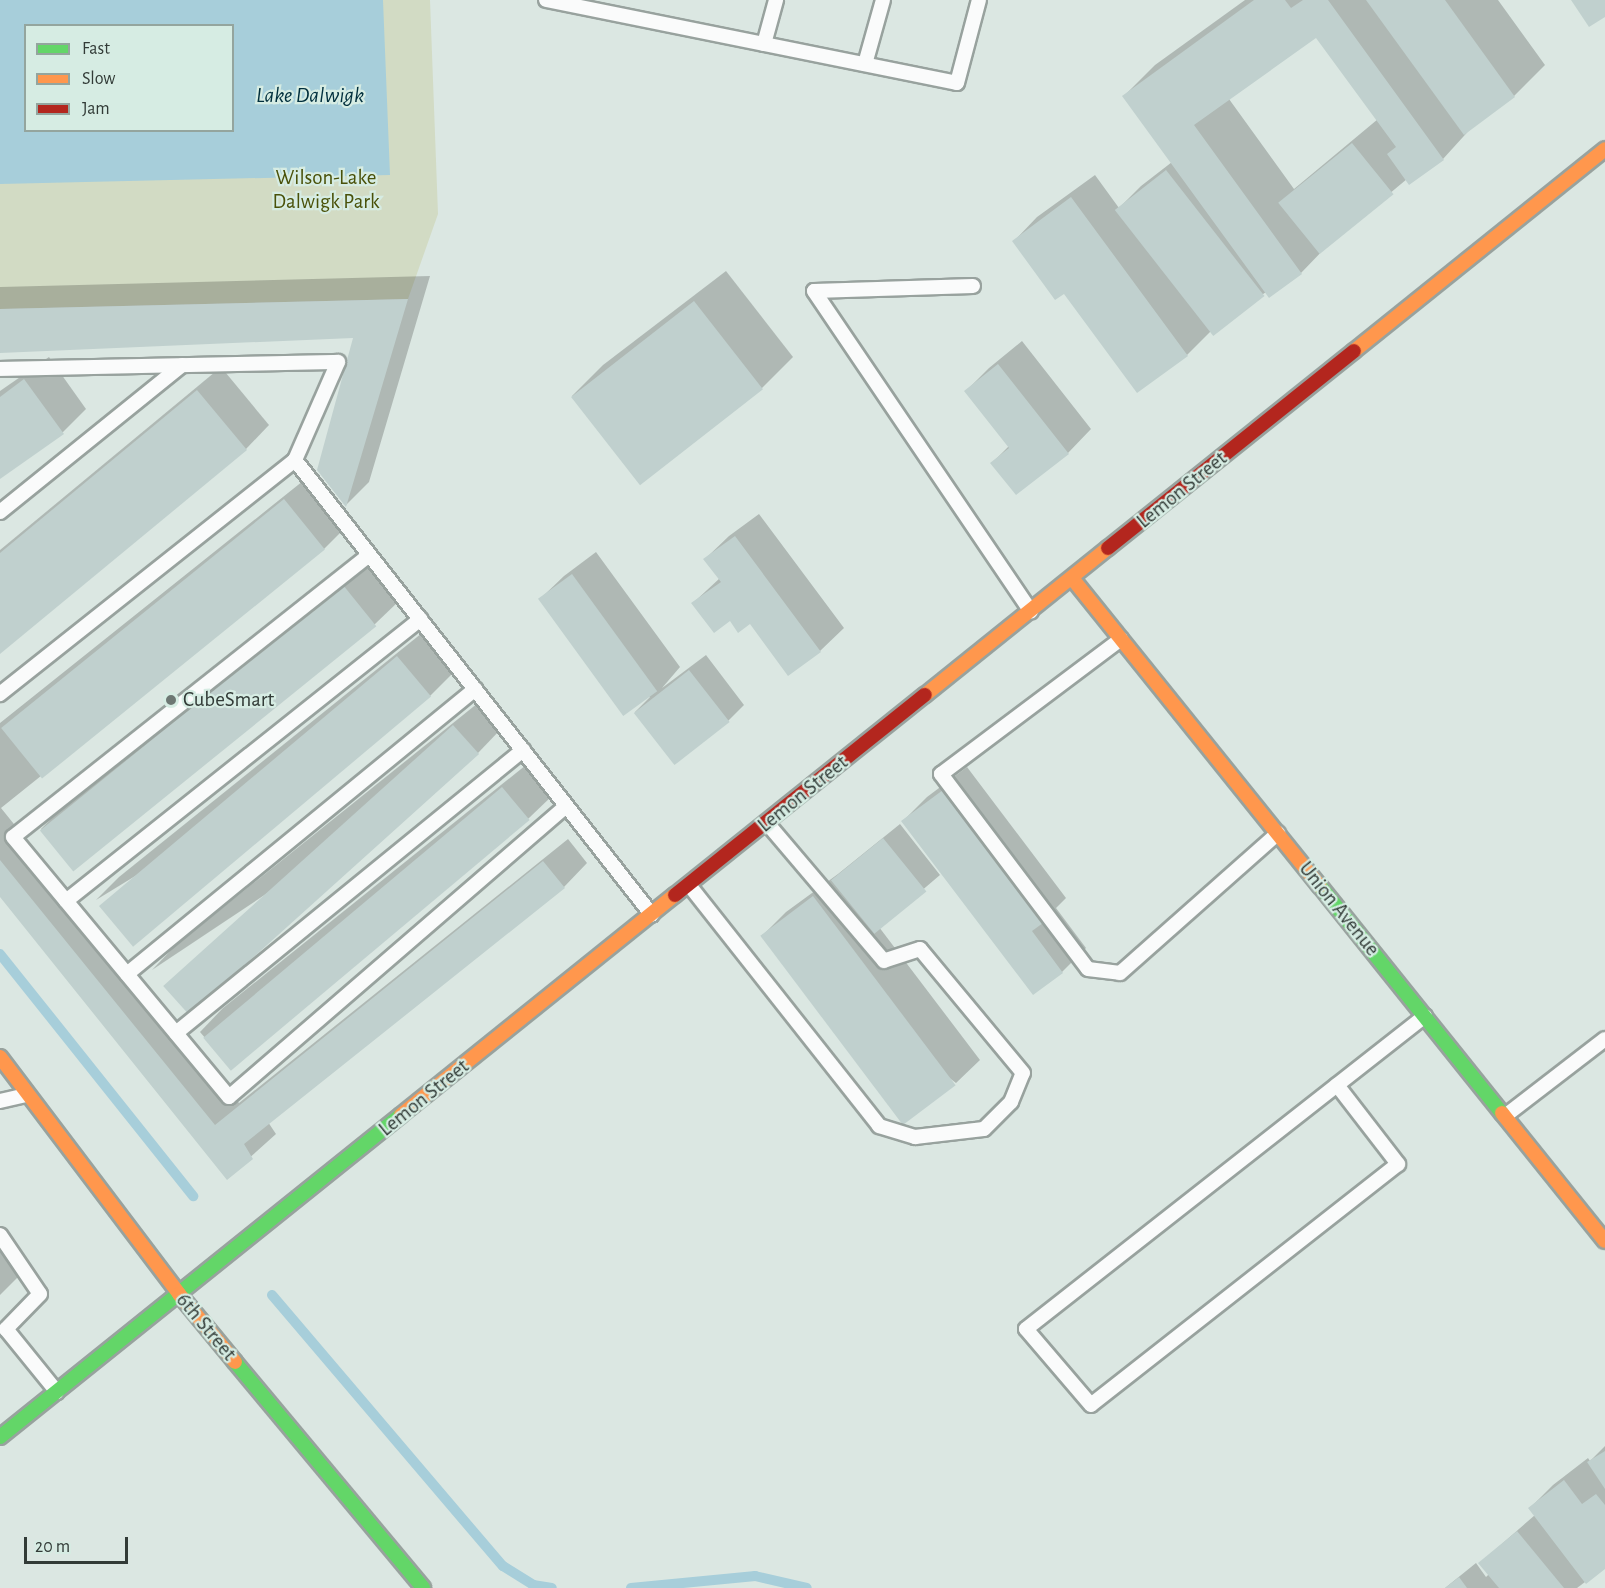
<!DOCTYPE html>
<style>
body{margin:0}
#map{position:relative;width:1605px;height:1588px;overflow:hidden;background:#dbe7e2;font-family:"Alegreya Sans",sans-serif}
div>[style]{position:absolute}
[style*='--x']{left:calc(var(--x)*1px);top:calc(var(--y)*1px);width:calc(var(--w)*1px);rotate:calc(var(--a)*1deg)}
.green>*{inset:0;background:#d2dbc4}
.water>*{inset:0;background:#a7ceda}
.shadow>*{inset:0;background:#0003}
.stream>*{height:10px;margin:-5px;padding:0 5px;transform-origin:5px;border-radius:5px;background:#a7ceda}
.building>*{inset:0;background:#c0d0ce;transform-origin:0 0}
.roads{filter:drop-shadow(2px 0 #98a29e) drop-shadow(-2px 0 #98a29e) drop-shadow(0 2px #98a29e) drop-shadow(0 -2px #98a29e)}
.lane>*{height:14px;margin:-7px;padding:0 7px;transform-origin:7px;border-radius:7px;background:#fafbfb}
.fast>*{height:14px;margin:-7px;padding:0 7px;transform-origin:7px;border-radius:7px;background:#63d668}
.slow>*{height:14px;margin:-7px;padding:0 7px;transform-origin:7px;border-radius:7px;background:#ff974d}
.jam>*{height:14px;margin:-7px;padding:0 7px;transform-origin:7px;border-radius:7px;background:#b3261e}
.dots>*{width:16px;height:16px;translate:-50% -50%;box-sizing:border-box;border:3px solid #d6ece3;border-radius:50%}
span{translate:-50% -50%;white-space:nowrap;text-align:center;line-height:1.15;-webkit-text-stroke:4.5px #d6ece3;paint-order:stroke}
.park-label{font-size:21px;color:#495109}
.street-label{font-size:21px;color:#323b37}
.poi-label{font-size:21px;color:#323b37}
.left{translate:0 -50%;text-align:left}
.water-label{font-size:22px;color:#002f3d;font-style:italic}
.legend{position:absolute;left:24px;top:24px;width:210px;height:108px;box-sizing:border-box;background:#d6ece3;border:2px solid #94a59e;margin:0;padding:8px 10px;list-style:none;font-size:18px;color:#323b37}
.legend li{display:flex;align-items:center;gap:12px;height:30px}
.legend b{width:30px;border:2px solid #94a59e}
.scale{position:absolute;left:24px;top:1537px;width:104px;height:27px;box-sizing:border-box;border:3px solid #323b37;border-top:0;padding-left:8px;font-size:18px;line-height:21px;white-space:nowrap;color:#323b37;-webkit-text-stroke:4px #d6ece3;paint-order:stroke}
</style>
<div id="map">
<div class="green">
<div style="clip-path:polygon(evenodd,0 0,430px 0,438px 214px,408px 299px,0 309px,0 0,26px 26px,232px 26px,232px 130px,26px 130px,26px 26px)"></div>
</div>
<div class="water">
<div style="clip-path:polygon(evenodd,0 0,383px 0,390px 175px,0 184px,0 0,26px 26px,232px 26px,232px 130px,26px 130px,26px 26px)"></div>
</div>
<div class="shadow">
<div style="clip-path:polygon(evenodd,1245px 0,1498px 0,1545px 65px,1514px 96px,1473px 126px,1443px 159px,1409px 183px,1407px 179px,1329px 244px,1301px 273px,1269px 296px,1266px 292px,1212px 330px,1187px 355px,1065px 292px,1014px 241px,1037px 217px,1095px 175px,1119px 208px,1141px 186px,1172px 162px,1124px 96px,1155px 65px,1245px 0,1317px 36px,1378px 119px,1294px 189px,1229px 99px,1317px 36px)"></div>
<div style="clip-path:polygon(726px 271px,793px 357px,762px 388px,572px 396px,603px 365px)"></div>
<div style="clip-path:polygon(430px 276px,369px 482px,346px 505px,355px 337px,0 351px,0 287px)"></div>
<div style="clip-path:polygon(1022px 341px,1091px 429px,1068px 453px,992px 463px,1009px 446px,966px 391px,989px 368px)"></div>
<div style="clip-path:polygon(49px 357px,86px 409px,63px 432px,0 477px,0 391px)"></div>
<div style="clip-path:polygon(221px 367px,269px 425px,246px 449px,0 652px,0 550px)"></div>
<div style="clip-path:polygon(308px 477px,348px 525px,324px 549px,1px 808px,239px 1103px,568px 839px,587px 863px,564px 887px,268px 1122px,276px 1134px,227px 1178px,0 895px,0 723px)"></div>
<div style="clip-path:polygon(759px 514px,844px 628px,820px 651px,750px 622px,730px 619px,693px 603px,720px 578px,705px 559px,729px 536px)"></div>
<div style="clip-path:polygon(596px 552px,680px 667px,662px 688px,706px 655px,744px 705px,728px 721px,673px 762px,635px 712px,650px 697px,540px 599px,564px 576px)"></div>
<div style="clip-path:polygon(368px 562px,399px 601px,375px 624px,73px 868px,41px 829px,65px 805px)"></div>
<div style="clip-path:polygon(422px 633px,454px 672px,430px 696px,96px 900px,119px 877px)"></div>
<div style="clip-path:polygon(478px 703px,501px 729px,478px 753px,152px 970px,175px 946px)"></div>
<div style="clip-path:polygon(526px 765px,553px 795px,529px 818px,224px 1060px,200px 1032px,223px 1008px)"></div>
<div style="clip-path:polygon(967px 767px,1066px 898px,1056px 908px,1086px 948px,1062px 972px,1034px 993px,903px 821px,927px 797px)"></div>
<div style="clip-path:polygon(900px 824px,940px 875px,879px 927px,980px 1060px,956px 1083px,762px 936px,786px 912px,838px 874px)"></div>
<div style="clip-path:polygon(0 1246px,22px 1273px,0 1295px)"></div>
<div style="clip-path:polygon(1605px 1446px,1605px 1567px,1577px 1588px,1445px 1588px,1476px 1563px,1486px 1577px,1489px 1574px,1480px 1563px,1535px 1515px,1530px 1508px,1553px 1485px,1588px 1458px,1590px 1461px)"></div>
</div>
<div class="stream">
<div style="--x:0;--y:954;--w:310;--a:51.4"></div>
<div style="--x:272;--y:1295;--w:356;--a:49.6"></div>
<div style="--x:503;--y:1566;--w:36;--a:32"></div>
<div style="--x:533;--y:1585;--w:19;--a:9"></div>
<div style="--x:631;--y:1588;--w:125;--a:-5.5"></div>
<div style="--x:755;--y:1576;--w:53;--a:13"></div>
</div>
<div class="building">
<div style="clip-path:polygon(1254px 0,1285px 0,1291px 8px,1303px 0,1328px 0,1444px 160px,1409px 185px,1387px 154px,1396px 147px,1316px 38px,1194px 125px,1302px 274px,1269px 298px,1122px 96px)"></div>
<div style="clip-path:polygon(1366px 0,1445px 0,1515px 97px,1464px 135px)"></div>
<div style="clip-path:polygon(1571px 0,1605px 0,1605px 17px,1589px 27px)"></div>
<div style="left:1352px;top:143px;width:66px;height:95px;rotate:51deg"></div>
<div style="left:1166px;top:170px;width:160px;height:65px;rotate:52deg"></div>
<div style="clip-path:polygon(1071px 197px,1188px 356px,1137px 393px,1064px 294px,1055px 300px,1012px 241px)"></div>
<div style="clip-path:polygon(408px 299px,346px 507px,317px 470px,353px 338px,0 353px,0 309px)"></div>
<div style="left:694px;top:301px;width:112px;height:156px;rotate:52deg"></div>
<div style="clip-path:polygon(998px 364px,1069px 454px,1016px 495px,990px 463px,1009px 448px,964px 391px)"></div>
<div style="clip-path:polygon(24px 379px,64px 434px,0 479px,0 397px)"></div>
<div style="clip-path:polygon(197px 390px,247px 450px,0 654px,0 553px)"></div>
<div style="left:284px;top:499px;width:65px;height:364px;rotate:51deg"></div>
<div style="clip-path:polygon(735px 536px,821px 652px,788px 676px,750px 624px,738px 633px,730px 621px,714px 633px,691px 603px,721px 582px,703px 559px)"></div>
<div style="left:572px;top:574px;width:145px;height:42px;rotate:54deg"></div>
<div style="left:343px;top:585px;width:53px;height:390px;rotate:51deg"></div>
<div style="left:397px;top:656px;width:53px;height:389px;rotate:50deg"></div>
<div style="left:689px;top:670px;width:66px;height:70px;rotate:52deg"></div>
<div style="left:453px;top:725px;width:39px;height:390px;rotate:48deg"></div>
<div style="left:502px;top:787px;width:43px;height:390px;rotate:50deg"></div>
<div style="clip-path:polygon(943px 790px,1043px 923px,1032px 931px,1063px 973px,1033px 995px,901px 821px)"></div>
<div style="left:883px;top:838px;width:69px;height:67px;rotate:51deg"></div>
<div style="clip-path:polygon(0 860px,215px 1125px,543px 861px,565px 888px,244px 1144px,253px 1159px,227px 1180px,0 897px)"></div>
<div style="left:813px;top:896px;width:237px;height:66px;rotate:53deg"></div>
<div style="clip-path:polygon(1605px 1451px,1605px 1489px,1587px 1462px)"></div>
<div style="clip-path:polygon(1564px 1480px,1582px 1504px,1596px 1494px,1605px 1505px,1605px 1569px,1586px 1584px,1528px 1508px)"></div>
<div style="clip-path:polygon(1517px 1531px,1564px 1588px,1499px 1588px,1478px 1563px)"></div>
<div style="clip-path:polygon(1459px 1577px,1467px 1588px,1445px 1588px)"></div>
</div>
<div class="roads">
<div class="lane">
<div style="--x:546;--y:0;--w:419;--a:11.4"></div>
<div style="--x:957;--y:83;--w:86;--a:-75.2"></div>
<div style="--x:764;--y:44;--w:46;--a:-74.7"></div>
<div style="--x:865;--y:64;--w:66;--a:-74.3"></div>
<div style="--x:973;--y:286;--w:159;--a:178.2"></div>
<div style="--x:814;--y:291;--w:387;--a:55.9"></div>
<div style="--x:0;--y:369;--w:338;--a:-1.2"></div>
<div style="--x:338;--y:362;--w:107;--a:113.7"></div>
<div style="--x:295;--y:460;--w:377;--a:141.6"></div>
<div style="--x:295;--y:460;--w:578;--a:51.88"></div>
<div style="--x:0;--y:512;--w:234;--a:-38.9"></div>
<div style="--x:369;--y:555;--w:454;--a:141.6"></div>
<div style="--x:13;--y:837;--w:338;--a:50.3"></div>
<div style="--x:229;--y:1097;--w:445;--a:-40.8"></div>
<div style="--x:1121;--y:639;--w:225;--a:143.1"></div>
<div style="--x:941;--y:774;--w:244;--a:53"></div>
<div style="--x:1088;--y:969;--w:32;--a:7"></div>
<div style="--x:1120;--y:973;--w:211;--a:-41.5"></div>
<div style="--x:689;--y:885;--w:307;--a:51.7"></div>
<div style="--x:879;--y:1126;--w:38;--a:17"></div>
<div style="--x:915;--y:1137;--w:69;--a:-6.6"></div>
<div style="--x:984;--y:1129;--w:38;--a:-45"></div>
<div style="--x:1011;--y:1102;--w:31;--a:-68"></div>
<div style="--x:1023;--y:1073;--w:161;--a:-129.7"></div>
<div style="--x:920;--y:949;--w:38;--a:162"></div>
<div style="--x:884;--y:961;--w:181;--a:-130.3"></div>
<div style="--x:66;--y:901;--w:453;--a:-38.5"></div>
<div style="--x:127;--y:974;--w:450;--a:-39.3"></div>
<div style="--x:176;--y:1033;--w:448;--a:-39.2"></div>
<div style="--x:1337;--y:1085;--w:100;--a:52.3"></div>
<div style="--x:1398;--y:1164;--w:390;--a:141.9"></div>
<div style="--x:1091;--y:1405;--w:100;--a:-130.5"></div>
<div style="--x:1026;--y:1329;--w:507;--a:-38.11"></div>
<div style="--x:0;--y:1101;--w:28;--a:-13"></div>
<div style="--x:1505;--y:1116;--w:126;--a:-37.6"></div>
<div style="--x:0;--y:1235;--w:71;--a:55.9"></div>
<div style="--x:40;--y:1294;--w:49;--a:134.2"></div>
<div style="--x:6;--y:1329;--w:81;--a:51"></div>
</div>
<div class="fast">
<div style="--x:1320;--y:886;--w:291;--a:51.3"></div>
<div style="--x:235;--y:1362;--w:294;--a:50.2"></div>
<div style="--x:0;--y:1437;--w:514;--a:-38.76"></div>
</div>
<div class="slow">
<div style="--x:1354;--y:351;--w:322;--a:-38.8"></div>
<div style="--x:1072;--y:578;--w:395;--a:51.2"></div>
<div style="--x:925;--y:695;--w:235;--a:-38.8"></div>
<div style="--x:0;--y:1057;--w:297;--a:52.9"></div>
<div style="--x:179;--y:1294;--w:88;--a:50.5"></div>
<div style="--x:1502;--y:1113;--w:164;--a:51.2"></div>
<div style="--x:401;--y:1115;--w:351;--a:-38.8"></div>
</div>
<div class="jam">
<div style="--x:1108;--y:548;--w:315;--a:-38.7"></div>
<div style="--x:675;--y:895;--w:320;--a:-38.7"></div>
</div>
</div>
<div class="dots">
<div style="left:171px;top:700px;background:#6d7773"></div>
</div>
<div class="park-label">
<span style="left:326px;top:190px">Wilson-Lake<br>Dalwigk Park</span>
</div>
<div class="street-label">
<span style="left:1182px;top:490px;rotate:-39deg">Lemon Street</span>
<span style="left:803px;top:794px;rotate:-39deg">Lemon Street</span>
<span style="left:1339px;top:909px;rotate:51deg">Union Avenue</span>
<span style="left:424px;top:1098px;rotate:-39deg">Lemon Street</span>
<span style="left:206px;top:1327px;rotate:50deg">6th Street</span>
</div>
<div class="poi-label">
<span class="left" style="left:183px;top:700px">CubeSmart</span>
</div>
<div class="water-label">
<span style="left:310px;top:96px">Lake Dalwigk</span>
</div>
<ul class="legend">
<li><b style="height:8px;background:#63d668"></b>Fast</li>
<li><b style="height:8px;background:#ff974d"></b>Slow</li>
<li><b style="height:8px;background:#b3261e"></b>Jam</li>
</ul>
<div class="scale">20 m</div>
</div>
